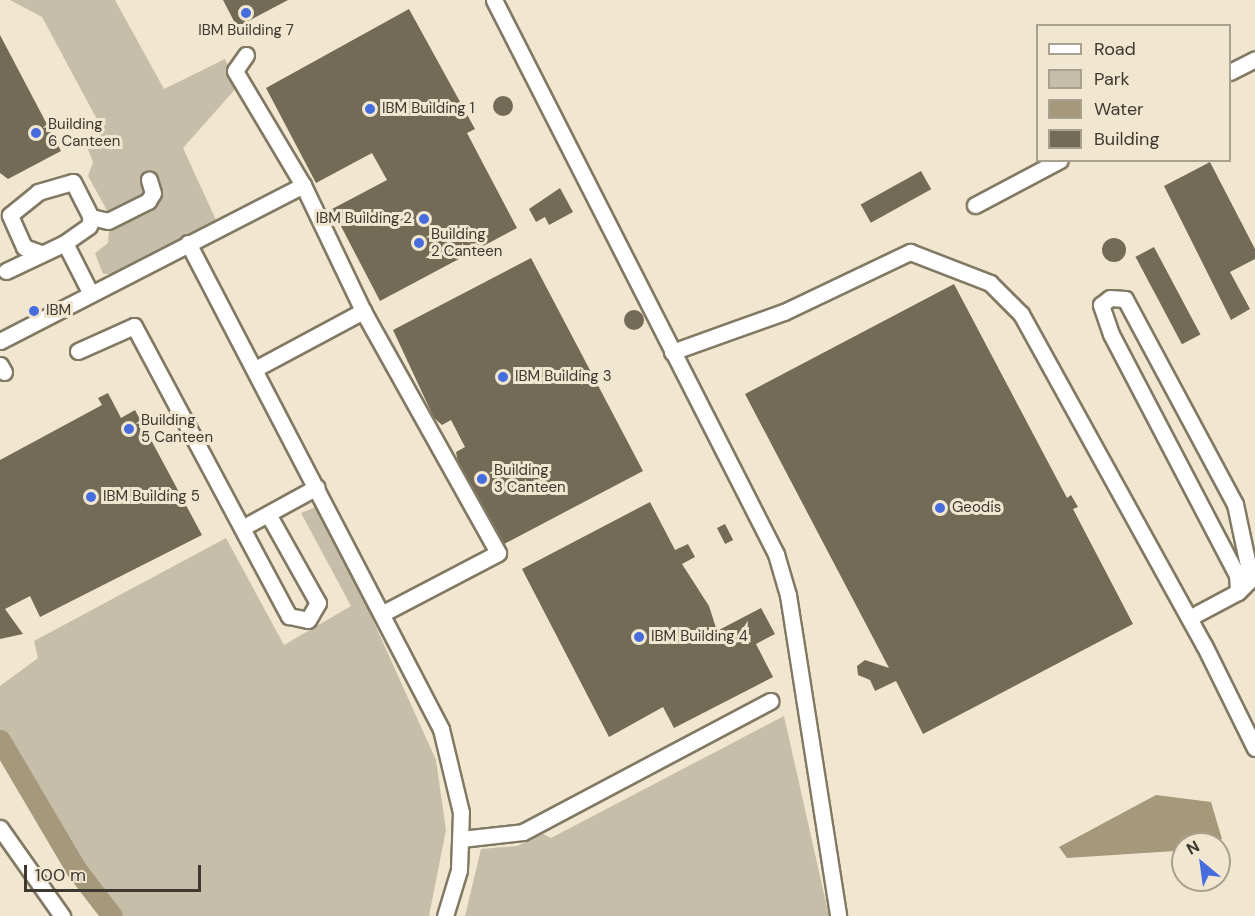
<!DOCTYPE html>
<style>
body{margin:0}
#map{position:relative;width:1255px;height:916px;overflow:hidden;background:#f1e7d0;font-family:"DM Sans",sans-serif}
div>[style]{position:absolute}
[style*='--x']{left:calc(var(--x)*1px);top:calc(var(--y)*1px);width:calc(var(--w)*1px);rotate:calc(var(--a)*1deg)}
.green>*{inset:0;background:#c7bea9}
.water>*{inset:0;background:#a5987b}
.river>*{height:21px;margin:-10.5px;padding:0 10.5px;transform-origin:10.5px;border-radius:10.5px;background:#a5987b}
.building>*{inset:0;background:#746b57;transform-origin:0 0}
.round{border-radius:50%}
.roads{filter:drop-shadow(2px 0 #827964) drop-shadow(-2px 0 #827964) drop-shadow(0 2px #827964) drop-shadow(0 -2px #827964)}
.minor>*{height:15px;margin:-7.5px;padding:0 7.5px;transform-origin:7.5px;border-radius:7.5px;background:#fff}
.dots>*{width:16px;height:16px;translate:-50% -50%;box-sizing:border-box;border:3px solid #f1e7d0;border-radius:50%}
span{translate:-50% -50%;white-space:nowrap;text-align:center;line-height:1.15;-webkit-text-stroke:6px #f1e7d0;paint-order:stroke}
.poi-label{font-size:15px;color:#3d3930}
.left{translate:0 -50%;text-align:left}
.right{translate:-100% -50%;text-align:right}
.legend{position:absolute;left:1036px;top:24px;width:195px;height:138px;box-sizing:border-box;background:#f1e7d0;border:2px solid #a9a190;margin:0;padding:8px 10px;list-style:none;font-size:18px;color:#3d3930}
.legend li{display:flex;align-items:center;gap:12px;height:30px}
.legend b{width:30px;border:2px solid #a9a190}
.north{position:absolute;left:1171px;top:832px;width:60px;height:60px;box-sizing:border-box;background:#f1e7d0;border:2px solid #a9a190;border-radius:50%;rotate:331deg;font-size:16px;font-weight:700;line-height:24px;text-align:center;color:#3d3930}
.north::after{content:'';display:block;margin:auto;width:21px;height:27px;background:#476cde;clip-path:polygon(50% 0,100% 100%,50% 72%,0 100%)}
.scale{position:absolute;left:24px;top:865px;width:177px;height:27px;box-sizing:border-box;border:3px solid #3d3930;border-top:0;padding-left:8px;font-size:18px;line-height:21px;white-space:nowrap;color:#3d3930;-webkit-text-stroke:4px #f1e7d0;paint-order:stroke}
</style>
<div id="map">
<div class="green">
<div style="clip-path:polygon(10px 0,115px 0,164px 89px,225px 59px,238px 86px,183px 148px,216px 220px,114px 274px,103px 274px,95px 253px,108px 243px,110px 216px,88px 176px,93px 162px,85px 142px,100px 125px,42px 17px)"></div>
<div style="clip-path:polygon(321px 505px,436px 760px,446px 830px,429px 916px,112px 916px,76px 869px,0 740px,0 686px,38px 658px,34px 641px,226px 538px,284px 645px,351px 606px,301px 513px)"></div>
<div style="clip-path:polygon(784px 716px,829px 916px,465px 916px,481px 849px,517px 846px,543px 834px,551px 838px)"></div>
</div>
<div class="water">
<div style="clip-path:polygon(1156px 795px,1211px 802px,1222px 839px,1183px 844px,1175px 851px,1067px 858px,1059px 847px)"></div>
</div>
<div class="river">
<div style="--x:0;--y:740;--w:150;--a:59.5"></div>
<div style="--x:76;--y:869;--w:59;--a:52.5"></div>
</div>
<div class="building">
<div style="clip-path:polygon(223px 0,288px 0,237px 27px)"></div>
<div style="clip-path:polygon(409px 9px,475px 129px,467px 133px,517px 228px,380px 301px,332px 209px,387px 180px,372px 153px,316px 183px,266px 88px)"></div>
<div style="clip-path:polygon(0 35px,61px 151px,8px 179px,0 173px)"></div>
<div class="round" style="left:493px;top:96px;width:20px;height:20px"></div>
<div style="clip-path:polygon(1210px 162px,1255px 249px,1255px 259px,1230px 272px,1250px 309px,1231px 320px,1164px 186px)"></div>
<div style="left:921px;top:171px;width:21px;height:69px;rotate:61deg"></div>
<div style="clip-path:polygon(560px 188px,573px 212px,549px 225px,545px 217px,536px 222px,529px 209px)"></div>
<div class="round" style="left:1102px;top:238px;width:24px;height:24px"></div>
<div style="left:1154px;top:247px;width:99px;height:21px;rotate:62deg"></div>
<div style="clip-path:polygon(531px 258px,643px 471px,504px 544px,458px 462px,456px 452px,465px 447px,451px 420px,442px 425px,434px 418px,393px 330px)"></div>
<div style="clip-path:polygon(954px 284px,1067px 498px,1071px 495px,1078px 507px,1073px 509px,1133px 624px,923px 734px,896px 681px,875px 691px,870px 680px,858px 675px,857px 666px,865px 660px,889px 668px,745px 394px)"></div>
<div class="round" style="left:624px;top:310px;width:20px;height:20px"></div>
<div style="clip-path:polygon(108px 393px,121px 418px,135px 410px,202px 535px,40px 617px,30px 596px,5px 609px,23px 634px,0 639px,0 460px,102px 405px,98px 398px)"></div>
<div style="clip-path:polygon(650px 502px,675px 550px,688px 544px,695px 557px,682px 564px,709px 606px,717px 631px,761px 608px,775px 634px,756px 644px,773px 677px,674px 728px,663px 707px,609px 737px,522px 569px)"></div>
<div style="left:725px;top:524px;width:18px;height:9px;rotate:63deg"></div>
</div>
<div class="roads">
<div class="minor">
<div style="--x:494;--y:0;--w:622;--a:63.02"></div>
<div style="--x:776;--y:554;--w:43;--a:73.7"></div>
<div style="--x:788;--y:595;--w:325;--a:81.1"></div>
<div style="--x:246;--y:55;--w:19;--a:125"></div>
<div style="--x:235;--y:71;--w:133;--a:59.2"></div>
<div style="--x:303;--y:185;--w:140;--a:64.5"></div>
<div style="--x:363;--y:311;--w:277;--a:60.8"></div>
<div style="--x:498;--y:553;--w:130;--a:152.4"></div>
<div style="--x:1230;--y:72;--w:28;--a:-27"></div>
<div style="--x:975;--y:205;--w:96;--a:-27.9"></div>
<div style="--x:91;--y:217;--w:17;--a:13"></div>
<div style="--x:108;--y:221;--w:45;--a:-26.6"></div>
<div style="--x:148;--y:201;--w:9;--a:-58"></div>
<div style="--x:153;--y:193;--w:14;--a:-107"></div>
<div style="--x:188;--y:243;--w:548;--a:62.5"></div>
<div style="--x:441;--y:729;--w:85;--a:76.5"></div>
<div style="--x:461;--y:812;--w:58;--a:92"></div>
<div style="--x:459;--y:870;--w:48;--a:106.9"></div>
<div style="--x:41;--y:253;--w:18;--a:-161"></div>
<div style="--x:24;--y:247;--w:35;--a:-114"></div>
<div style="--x:10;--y:215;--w:36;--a:-39"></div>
<div style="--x:38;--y:192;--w:36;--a:-16"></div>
<div style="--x:73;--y:182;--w:39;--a:63"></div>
<div style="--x:91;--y:217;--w:9;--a:103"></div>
<div style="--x:89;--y:226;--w:29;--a:145"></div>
<div style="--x:6;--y:271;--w:65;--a:-25.4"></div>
<div style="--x:65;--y:243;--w:57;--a:63"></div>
<div style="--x:0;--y:341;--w:341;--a:-27.2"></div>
<div style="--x:78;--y:351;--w:61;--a:-24.1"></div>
<div style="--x:134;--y:326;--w:329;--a:61.9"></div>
<div style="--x:289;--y:616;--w:19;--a:12"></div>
<div style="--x:308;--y:620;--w:20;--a:-60"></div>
<div style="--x:318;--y:603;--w:102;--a:-119.3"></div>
<div style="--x:672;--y:352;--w:119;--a:-19.7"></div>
<div style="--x:784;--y:312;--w:140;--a:-25.5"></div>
<div style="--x:910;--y:252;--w:86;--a:21.2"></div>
<div style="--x:990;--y:283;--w:44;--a:45"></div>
<div style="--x:1021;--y:314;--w:378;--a:61.1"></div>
<div style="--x:1204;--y:645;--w:115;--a:63.7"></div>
<div style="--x:0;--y:365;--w:8;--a:60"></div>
<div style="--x:255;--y:369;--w:123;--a:-28.2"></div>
<div style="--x:242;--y:528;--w:85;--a:-28.7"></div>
<div style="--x:1189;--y:618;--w:55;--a:-28"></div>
<div style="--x:1238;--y:592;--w:17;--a:-93"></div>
<div style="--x:1237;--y:575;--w:272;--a:-117.6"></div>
<div style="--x:1111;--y:334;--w:31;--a:-109"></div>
<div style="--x:1101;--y:305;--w:11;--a:-38"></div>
<div style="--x:1110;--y:298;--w:15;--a:4"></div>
<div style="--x:1125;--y:299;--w:233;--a:61.8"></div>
<div style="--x:1235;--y:504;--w:77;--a:78"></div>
<div style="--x:1251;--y:579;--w:18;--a:135"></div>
<div style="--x:0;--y:828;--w:108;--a:54.8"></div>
<div style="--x:461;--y:839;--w:62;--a:-6.4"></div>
<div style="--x:523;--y:832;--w:280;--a:-27.9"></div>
</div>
</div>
<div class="dots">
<div style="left:246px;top:13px;background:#476cde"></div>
<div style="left:370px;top:109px;background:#476cde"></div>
<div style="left:36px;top:133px;background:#476cde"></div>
<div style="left:424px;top:219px;background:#476cde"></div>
<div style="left:419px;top:243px;background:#476cde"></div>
<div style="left:34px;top:311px;background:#476cde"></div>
<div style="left:503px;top:377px;background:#476cde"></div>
<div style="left:129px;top:429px;background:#476cde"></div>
<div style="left:482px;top:479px;background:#476cde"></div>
<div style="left:91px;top:497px;background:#476cde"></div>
<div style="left:940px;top:508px;background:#476cde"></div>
<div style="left:639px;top:637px;background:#476cde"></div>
</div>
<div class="poi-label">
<span style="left:246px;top:31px">IBM Building 7</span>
<span class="left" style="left:382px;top:109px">IBM Building 1</span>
<span class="left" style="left:48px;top:133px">Building<br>6 Canteen</span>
<span class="right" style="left:412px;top:219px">IBM Building 2</span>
<span class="left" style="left:431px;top:243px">Building<br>2 Canteen</span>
<span class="left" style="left:46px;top:311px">IBM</span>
<span class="left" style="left:515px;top:377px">IBM Building 3</span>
<span class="left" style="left:141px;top:429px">Building<br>5 Canteen</span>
<span class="left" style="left:494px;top:479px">Building<br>3 Canteen</span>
<span class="left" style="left:103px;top:497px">IBM Building 5</span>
<span class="left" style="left:952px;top:508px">Geodis</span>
<span class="left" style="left:651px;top:637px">IBM Building 4</span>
</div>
<ul class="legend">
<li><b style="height:8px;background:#fff"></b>Road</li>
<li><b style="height:16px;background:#c7bea9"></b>Park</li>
<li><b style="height:16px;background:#a5987b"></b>Water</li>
<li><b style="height:16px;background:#746b57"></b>Building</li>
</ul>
<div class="north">N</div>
<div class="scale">100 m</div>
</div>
